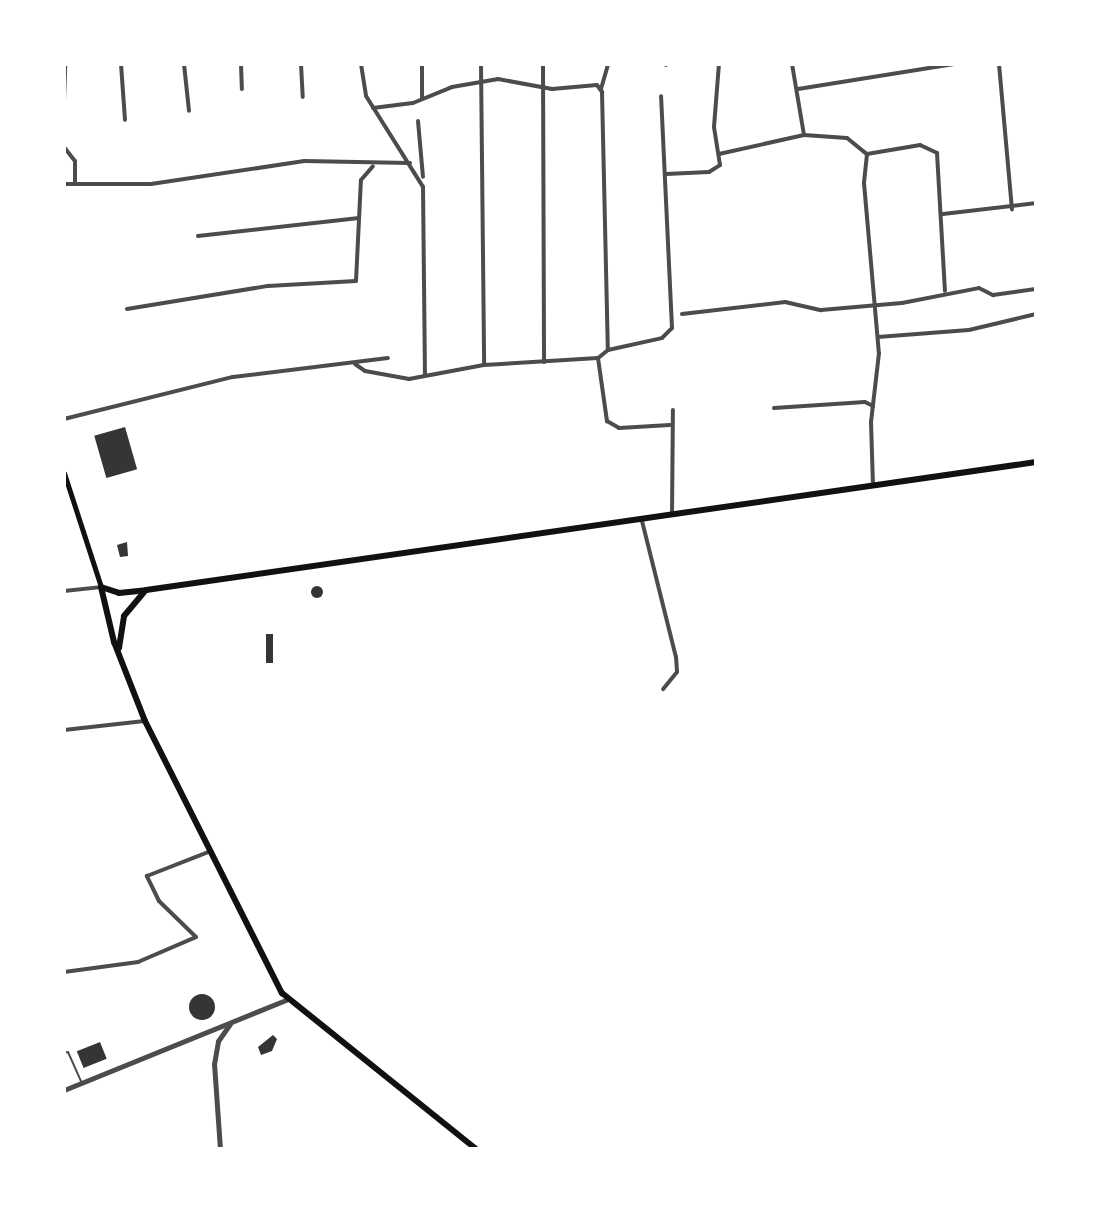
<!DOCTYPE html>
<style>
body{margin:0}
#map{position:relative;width:1100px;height:1213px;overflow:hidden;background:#fff;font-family:Jost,sans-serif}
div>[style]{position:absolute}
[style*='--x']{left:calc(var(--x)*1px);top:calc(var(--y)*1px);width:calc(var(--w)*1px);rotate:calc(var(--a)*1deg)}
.building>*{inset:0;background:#353535;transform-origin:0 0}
.round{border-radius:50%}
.service>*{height:2px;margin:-1px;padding:0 1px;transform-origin:1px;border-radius:1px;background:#4c4c4c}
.minor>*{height:4px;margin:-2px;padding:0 2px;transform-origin:2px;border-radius:2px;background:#4c4c4c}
.tertiary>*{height:5px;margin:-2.5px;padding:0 2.5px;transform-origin:2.5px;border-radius:2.5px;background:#4c4c4c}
.secondary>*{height:5px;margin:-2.5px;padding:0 2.5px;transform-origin:2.5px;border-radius:2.5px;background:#111}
.primary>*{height:6px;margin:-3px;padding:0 3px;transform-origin:3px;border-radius:3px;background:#111}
span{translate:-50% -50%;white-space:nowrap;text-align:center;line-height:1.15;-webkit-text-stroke:8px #fff;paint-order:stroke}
.frame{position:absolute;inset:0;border:66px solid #fff;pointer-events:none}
</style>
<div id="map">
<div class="building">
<div style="left:125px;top:427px;width:44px;height:32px;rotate:74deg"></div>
<div style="clip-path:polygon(127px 542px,128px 556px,120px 557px,117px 545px)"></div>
<div class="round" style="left:311px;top:586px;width:12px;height:12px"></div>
<div style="left:266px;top:634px;width:7px;height:29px"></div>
<div class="round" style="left:189px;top:994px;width:26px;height:26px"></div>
<div style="clip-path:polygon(273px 1035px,277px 1039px,272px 1051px,261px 1055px,258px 1047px)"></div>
<div style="left:100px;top:1042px;width:18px;height:25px;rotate:68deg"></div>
</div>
<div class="service">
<div style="--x:64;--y:1053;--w:4;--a:-14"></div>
<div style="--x:68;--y:1052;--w:34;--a:66"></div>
</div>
<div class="minor">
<div style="--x:121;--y:64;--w:56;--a:85.9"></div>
<div style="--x:184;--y:64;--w:47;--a:83.9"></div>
<div style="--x:241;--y:64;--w:25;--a:88"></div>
<div style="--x:301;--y:64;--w:33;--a:87"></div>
<div style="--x:361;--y:64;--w:32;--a:81"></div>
<div style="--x:366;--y:96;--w:107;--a:57.9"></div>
<div style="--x:423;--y:187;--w:188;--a:89.4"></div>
<div style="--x:422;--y:64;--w:34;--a:90"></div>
<div style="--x:481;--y:64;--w:301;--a:89.4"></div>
<div style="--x:543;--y:64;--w:298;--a:89.8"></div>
<div style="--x:666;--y:64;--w:1;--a:90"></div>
<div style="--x:792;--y:64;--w:72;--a:80.4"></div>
<div style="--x:999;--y:64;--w:146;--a:84.9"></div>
<div style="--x:601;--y:89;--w:26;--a:-74"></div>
<div style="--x:798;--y:89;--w:158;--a:-9.1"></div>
<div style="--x:64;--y:101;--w:37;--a:-88"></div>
<div style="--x:373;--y:108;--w:40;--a:-7.1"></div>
<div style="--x:413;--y:103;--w:42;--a:-22.3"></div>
<div style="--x:452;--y:87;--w:47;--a:-9.9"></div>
<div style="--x:498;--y:79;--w:55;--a:10.5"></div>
<div style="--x:552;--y:89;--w:45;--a:-5.1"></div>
<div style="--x:597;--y:85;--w:9;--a:54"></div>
<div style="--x:602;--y:92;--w:258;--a:88.7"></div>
<div style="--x:608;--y:350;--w:13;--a:141"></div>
<div style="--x:598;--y:358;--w:64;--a:81.9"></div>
<div style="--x:607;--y:421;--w:14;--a:30"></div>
<div style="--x:619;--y:428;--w:51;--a:-3.4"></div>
<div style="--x:418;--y:121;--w:56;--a:84.9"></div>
<div style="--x:64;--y:147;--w:18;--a:52"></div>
<div style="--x:75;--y:161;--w:23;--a:90"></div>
<div style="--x:719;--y:154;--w:87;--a:-12.6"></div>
<div style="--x:804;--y:135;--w:43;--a:4"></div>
<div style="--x:847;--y:138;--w:26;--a:39"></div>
<div style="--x:867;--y:154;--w:29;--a:96"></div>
<div style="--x:864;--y:183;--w:171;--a:85"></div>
<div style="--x:879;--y:353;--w:69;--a:96.6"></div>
<div style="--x:871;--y:422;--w:63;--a:88.2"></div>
<div style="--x:867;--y:154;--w:54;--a:-9.6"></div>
<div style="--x:920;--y:145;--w:19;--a:25"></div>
<div style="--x:937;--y:153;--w:138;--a:86.7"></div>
<div style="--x:666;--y:174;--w:43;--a:-2.7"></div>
<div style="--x:709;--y:172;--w:13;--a:-32"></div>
<div style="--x:720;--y:165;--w:38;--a:-99"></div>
<div style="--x:714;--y:127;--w:63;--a:-85.5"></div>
<div style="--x:64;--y:184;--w:87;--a:0"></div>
<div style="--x:151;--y:184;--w:155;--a:-8.5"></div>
<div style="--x:304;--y:161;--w:106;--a:1.1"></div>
<div style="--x:943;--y:214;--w:94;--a:-6.7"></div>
<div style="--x:198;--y:236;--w:162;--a:-6.4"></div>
<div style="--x:127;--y:309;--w:143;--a:-9.3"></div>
<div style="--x:268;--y:286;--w:88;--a:-3.3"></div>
<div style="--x:356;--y:281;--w:101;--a:-87.2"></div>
<div style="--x:361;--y:180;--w:18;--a:-49"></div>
<div style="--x:682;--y:314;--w:104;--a:-6.6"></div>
<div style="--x:785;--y:302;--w:37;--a:13"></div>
<div style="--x:821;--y:310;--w:81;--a:-4.9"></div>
<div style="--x:902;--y:303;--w:78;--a:-11"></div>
<div style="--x:979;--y:288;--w:16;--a:27"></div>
<div style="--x:993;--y:295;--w:43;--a:-7.9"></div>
<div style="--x:878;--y:337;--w:91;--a:-4.4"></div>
<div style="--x:969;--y:330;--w:69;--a:-13.4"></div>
<div style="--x:608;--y:350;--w:55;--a:-12.5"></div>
<div style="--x:662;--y:338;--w:14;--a:-45"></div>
<div style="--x:672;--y:328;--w:232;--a:-92.7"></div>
<div style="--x:355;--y:364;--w:12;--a:35"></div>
<div style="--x:365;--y:371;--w:45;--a:10.3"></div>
<div style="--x:409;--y:379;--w:76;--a:-10.6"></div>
<div style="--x:484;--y:365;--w:114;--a:-3.5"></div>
<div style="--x:774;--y:408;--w:91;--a:-3.8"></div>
<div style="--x:865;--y:402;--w:9;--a:27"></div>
<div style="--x:64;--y:419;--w:174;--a:-14"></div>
<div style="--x:233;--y:377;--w:156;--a:-7"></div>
<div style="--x:672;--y:515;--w:105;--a:-89.5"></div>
<div style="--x:642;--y:521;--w:140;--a:76"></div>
<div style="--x:676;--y:657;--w:15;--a:86"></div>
<div style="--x:677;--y:672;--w:22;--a:129"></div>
<div style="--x:64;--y:591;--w:37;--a:-6"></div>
<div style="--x:64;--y:730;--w:81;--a:-6.3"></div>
<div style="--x:64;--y:972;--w:75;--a:-7.7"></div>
<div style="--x:138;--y:962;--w:63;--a:-23.3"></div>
<div style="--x:196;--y:937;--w:52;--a:-135.8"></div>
<div style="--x:159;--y:901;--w:28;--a:-116"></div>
<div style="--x:147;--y:876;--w:69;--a:-21.3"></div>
</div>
<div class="tertiary">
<div style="--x:64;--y:1090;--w:240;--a:-22.1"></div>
<div style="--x:220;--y:1149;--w:85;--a:-94"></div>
<div style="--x:214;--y:1064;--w:23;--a:-80"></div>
<div style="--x:218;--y:1041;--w:21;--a:-55"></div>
</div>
<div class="secondary">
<div style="--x:64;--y:473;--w:120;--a:72"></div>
</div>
<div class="primary">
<div style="--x:101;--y:587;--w:19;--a:18"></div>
<div style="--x:119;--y:593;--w:27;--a:-6"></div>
<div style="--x:146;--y:590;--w:899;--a:-8.18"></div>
<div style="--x:101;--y:587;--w:57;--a:76.7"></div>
<div style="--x:114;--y:642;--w:85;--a:68.6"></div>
<div style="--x:145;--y:721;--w:305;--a:63.3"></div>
<div style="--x:282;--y:993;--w:249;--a:38.8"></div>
<div style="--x:119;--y:648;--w:32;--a:-81"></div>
<div style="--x:124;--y:616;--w:31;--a:-50"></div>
</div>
<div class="frame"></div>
</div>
